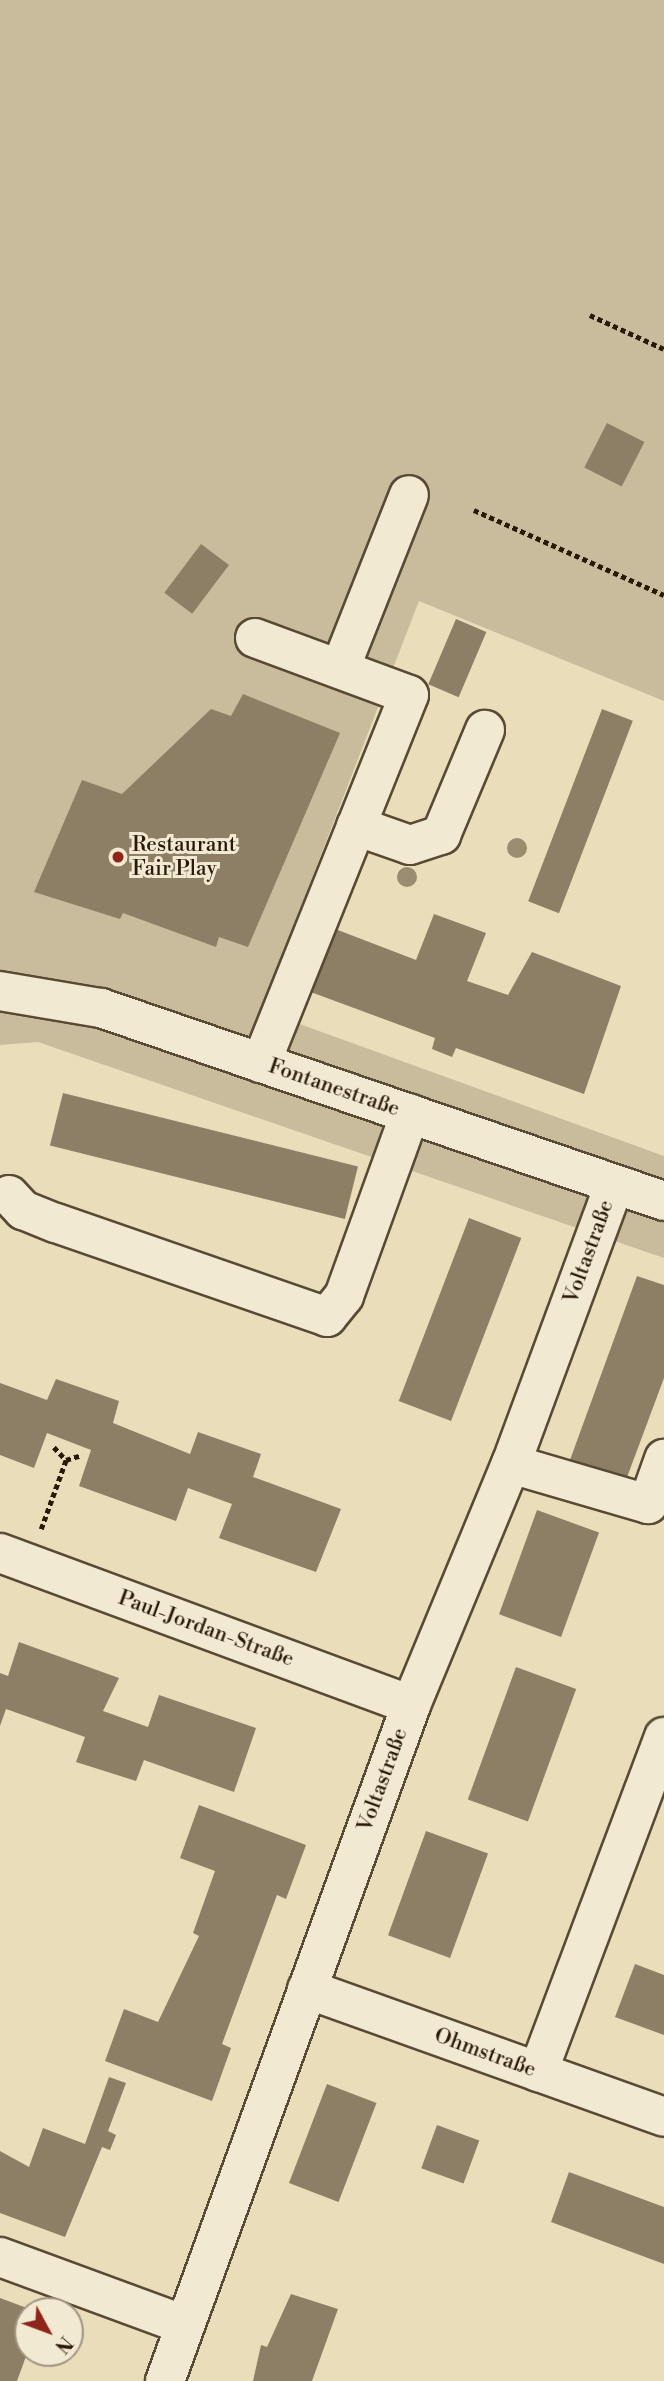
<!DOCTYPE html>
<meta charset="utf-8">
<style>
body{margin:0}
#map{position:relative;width:664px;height:2381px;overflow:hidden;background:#eaddba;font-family:"Libre Bodoni",serif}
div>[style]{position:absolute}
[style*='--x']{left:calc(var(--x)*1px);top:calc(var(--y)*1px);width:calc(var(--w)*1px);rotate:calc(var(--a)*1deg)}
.green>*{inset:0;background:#c9bc9c}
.building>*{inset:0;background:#8d7f65;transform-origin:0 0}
.path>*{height:4.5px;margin-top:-2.25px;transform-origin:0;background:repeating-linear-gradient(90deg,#281908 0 5px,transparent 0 8.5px)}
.roads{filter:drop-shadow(2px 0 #584a34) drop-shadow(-2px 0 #584a34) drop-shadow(0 2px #584a34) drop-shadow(0 -2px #584a34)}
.minor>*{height:38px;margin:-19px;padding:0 19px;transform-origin:19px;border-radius:19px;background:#f1e9d2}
.trees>*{width:20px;height:20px;margin:-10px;border-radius:50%;background:#9a8c70}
.dots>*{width:19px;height:19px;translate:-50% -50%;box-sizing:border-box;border:4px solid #f1e9d2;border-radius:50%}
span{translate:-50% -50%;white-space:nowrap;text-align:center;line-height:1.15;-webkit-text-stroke:6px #f1e9d2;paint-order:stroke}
.poi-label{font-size:21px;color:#281908}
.left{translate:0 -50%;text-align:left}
.street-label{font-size:21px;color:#281908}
.north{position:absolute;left:14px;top:2297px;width:70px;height:70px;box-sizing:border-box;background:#f1e9d2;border:2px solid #a19681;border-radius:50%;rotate:131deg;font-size:19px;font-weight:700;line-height:28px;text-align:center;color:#281908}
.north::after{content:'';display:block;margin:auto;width:24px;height:32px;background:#8f2418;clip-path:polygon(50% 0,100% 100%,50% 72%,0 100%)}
</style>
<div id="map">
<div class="green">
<div style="clip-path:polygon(0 0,664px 0,664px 701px,419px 601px,261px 1010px,664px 1156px,664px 1258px,38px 1042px,0 1045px)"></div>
</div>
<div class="building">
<div style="left:607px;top:423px;width:42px;height:50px;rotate:27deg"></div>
<div style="left:201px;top:544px;width:35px;height:61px;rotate:37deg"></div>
<div style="left:456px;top:619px;width:33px;height:71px;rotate:23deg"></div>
<div style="clip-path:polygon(243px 694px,340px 733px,248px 947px,219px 937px,216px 947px,123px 913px,120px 919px,34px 892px,82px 780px,122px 794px,211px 709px,231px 716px)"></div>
<div style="left:602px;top:709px;width:33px;height:206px;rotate:21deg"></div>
<div style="clip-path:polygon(434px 914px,486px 933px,467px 981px,508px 995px,532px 952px,621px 986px,584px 1094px,456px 1048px,452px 1057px,432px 1049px,435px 1038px,308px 991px,330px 927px,416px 960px)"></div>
<div style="left:63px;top:1093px;width:304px;height:54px;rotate:14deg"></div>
<div style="left:469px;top:1218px;width:56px;height:196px;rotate:21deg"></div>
<div style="clip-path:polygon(637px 1276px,664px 1285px,664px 1378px,626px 1480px,570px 1460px)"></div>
<div style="clip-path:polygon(56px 1379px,119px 1401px,113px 1423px,190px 1454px,198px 1432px,261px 1454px,253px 1477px,341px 1509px,316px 1572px,219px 1538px,232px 1504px,188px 1488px,176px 1521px,79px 1486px,91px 1450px,47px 1433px,34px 1468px,0 1455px,0 1383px,47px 1400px)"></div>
<div style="left:537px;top:1510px;width:66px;height:111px;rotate:20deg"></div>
<div style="clip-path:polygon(19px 1642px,119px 1678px,103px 1711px,148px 1727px,159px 1695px,256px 1728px,234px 1792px,144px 1760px,136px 1781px,76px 1762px,85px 1737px,6px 1709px,0 1726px,0 1673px,8px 1676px)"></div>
<div style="left:516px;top:1667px;width:64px;height:141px;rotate:20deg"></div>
<div style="clip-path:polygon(199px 1805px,306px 1845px,286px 1899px,277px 1895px,222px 2044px,231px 2048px,212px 2101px,105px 2061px,124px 2009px,158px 2022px,199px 1936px,193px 1933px,215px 1871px,180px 1858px)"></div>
<div style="left:426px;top:1831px;width:66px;height:111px;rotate:20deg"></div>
<div style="clip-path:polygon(635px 1964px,664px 1975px,664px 2035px,615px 2017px)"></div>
<div style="clip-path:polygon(109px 2077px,126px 2083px,108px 2131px,116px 2135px,110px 2150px,102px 2147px,65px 2237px,0 2213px,0 2151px,29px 2167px,43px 2128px,85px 2144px)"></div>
<div style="left:327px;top:2084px;width:53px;height:106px;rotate:21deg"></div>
<div style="left:437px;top:2125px;width:45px;height:46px;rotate:20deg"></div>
<div style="clip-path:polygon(569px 2172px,664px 2207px,664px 2264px,551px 2222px)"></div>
<div style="clip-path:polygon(291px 2294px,338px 2309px,312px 2381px,253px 2381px,261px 2345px,267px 2347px)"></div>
<div style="clip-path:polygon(0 2298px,35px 2311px,28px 2311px,28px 2351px,17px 2381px,0 2381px)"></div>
</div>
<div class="path">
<div style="--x:590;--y:315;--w:81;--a:24.7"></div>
<div style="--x:474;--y:510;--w:208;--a:24.1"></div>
<div style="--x:54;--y:1447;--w:18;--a:47"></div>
<div style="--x:41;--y:1529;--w:73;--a:-70.1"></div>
<div style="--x:66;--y:1460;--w:16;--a:-18"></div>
</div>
<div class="roads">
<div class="minor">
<div style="--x:255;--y:638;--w:164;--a:20.3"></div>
<div style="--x:409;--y:695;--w:397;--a:111.9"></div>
<div style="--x:340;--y:669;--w:187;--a:-68.4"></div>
<div style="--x:356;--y:826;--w:57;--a:19.4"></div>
<div style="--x:410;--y:845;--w:33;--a:-18"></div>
<div style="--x:441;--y:835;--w:114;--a:-67.3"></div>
<div style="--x:0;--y:991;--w:102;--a:9.6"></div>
<div style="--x:101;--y:1008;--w:595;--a:18.92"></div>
<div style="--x:9;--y:1195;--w:21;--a:47"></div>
<div style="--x:23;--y:1210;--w:35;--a:22"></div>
<div style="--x:56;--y:1223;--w:287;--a:19.1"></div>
<div style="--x:327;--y:1317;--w:27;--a:-51"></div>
<div style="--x:344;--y:1296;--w:194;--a:-70.1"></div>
<div style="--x:511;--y:1464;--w:143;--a:16.3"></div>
<div style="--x:648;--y:1504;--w:48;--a:-70.4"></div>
<div style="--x:0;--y:1553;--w:438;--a:20.3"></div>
<div style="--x:307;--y:1989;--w:379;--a:19.7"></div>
<div style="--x:538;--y:2072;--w:358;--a:-69.4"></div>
<div style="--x:0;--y:2257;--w:197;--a:20.2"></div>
<div style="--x:165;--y:2381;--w:719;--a:-70"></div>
<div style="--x:411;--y:1705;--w:261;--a:-67.5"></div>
<div style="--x:511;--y:1464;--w:297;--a:-69.7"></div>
</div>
</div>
<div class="trees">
<div style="left:517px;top:848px"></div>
<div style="left:407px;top:877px"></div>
</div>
<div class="dots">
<div style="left:118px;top:857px;background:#8f2418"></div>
</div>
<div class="poi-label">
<span class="left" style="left:132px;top:857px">Restaurant<br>Fair Play</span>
</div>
<div class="street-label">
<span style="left:334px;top:1088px;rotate:19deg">Fontanestraße</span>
<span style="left:589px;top:1252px;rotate:-70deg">Voltastraße</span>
<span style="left:206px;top:1629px;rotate:20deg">Paul-Jordan-Straße</span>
<span style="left:383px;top:1780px;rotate:-70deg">Voltastraße</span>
<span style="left:485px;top:2053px;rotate:20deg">Ohmstraße</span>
</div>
<div class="north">N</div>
</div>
